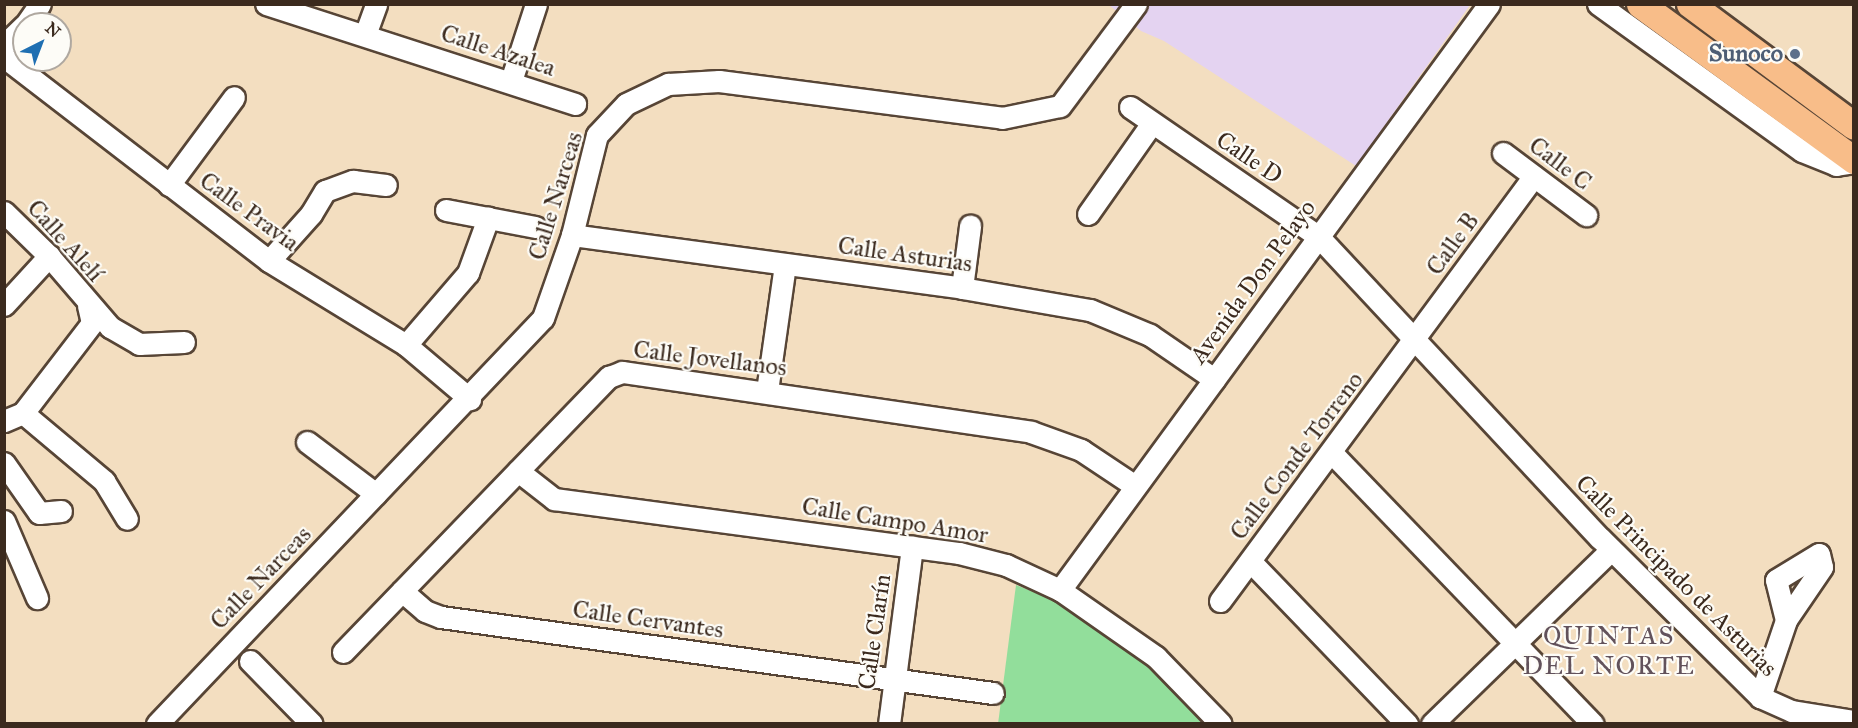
<!DOCTYPE html>
<meta charset="utf-8">
<style>
body{margin:0}
#map{position:relative;width:1858px;height:728px;overflow:hidden;background:#f3dec0;font-family:"IM FELL Great Primer",serif}
div>[style]{position:absolute}
[style*='--x']{left:calc(var(--x)*1px);top:calc(var(--y)*1px);width:calc(var(--w)*1px);rotate:calc(var(--a)*1deg)}
.built>*{inset:0;background:#e4d3f1}
.green>*{inset:0;background:#92de9b}
.roads{filter:drop-shadow(2px 0 #574536) drop-shadow(-2px 0 #574536) drop-shadow(0 2px #574536) drop-shadow(0 -2px #574536)}
.minor>*{height:21px;margin:-10.5px;padding:0 10.5px;transform-origin:10.5px;border-radius:10.5px;background:#fff}
.major>*{height:27px;margin:-13.5px;padding:0 13.5px;transform-origin:13.5px;border-radius:13.5px;background:#f8bd89}
.dots>*{width:16px;height:16px;translate:-50% -50%;box-sizing:border-box;border:3px solid #fdfcf7;border-radius:50%}
span{translate:-50% -50%;white-space:nowrap;text-align:center;line-height:1.15;-webkit-text-stroke:4.5px #fdfcf7;paint-order:stroke}
.street-label{font-size:24px;color:#3b2a1e}
.service-label{font-size:24px;color:#4e5e75;font-weight:700}
.right{translate:-100% -50%;text-align:right}
.neighbourhood-label{font-size:26px;color:#62525b;letter-spacing:1.5px}
.frame{position:absolute;inset:0;border:6px solid #3b2a1e;pointer-events:none}
.north{position:absolute;left:12px;top:12px;width:60px;height:60px;box-sizing:border-box;background:#fdfcf7;border:2px solid #afa8a0;border-radius:50%;rotate:42deg;font-size:16px;font-weight:700;line-height:24px;text-align:center;color:#3b2a1e}
.north::after{content:'';display:block;margin:auto;width:21px;height:27px;background:#1f6fb2;clip-path:polygon(50% 0,100% 100%,50% 72%,0 100%)}
</style>
<div id="map">
<div class="built">
<div style="clip-path:polygon(1109px 5px,1470px 5px,1356px 166px,1164px 41px,1141px 31px)"></div>
</div>
<div class="green">
<div style="clip-path:polygon(1016px 585px,1059px 602px,1133px 651px,1205px 723px,998px 724px)"></div>
</div>
<div class="roads">
<div class="minor">
<div style="--x:266;--y:4;--w:325;--a:17.9"></div>
<div style="--x:1598;--y:4;--w:251;--a:35.8"></div>
<div style="--x:1802;--y:151;--w:37;--a:22"></div>
<div style="--x:1836;--y:165;--w:18;--a:-9"></div>
<div style="--x:26;--y:24;--w:24;--a:-55"></div>
<div style="--x:365;--y:35;--w:33;--a:-70"></div>
<div style="--x:4;--y:45;--w:28;--a:-44"></div>
<div style="--x:4;--y:57;--w:334;--a:37.6"></div>
<div style="--x:269;--y:261;--w:161;--a:31.5"></div>
<div style="--x:406;--y:345;--w:84;--a:40.2"></div>
<div style="--x:511;--y:81;--w:81;--a:-72"></div>
<div style="--x:1130;--y:107;--w:228;--a:34.5"></div>
<div style="--x:1318;--y:236;--w:413;--a:47"></div>
<div style="--x:1600;--y:538;--w:226;--a:44.8"></div>
<div style="--x:1760;--y:697;--w:35;--a:24"></div>
<div style="--x:1792;--y:711;--w:63;--a:9.2"></div>
<div style="--x:1503;--y:153;--w:104;--a:36.8"></div>
<div style="--x:169;--y:185;--w:109;--a:-53.5"></div>
<div style="--x:446;--y:210;--w:91;--a:10.8"></div>
<div style="--x:4;--y:212;--w:63;--a:44.4"></div>
<div style="--x:49;--y:256;--w:94;--a:49.3"></div>
<div style="--x:110;--y:327;--w:34;--a:30"></div>
<div style="--x:139;--y:344;--w:45;--a:-2.5"></div>
<div style="--x:1088;--y:214;--w:111;--a:-54.9"></div>
<div style="--x:572;--y:235;--w:394;--a:7.7"></div>
<div style="--x:962;--y:288;--w:130;--a:9.8"></div>
<div style="--x:1090;--y:310;--w:65;--a:22.6"></div>
<div style="--x:1150;--y:335;--w:78;--a:34.5"></div>
<div style="--x:269;--y:261;--w:63;--a:-48.2"></div>
<div style="--x:311;--y:214;--w:27;--a:-59"></div>
<div style="--x:325;--y:191;--w:30;--a:-20"></div>
<div style="--x:353;--y:181;--w:33;--a:7"></div>
<div style="--x:962;--y:288;--w:63;--a:-82.6"></div>
<div style="--x:4;--y:305;--w:67;--a:-47.4"></div>
<div style="--x:406;--y:345;--w:95;--a:-49.3"></div>
<div style="--x:468;--y:273;--w:59;--a:-70"></div>
<div style="--x:767;--y:391;--w:128;--a:-81.9"></div>
<div style="--x:23;--y:413;--w:106;--a:40"></div>
<div style="--x:104;--y:481;--w:44;--a:58.8"></div>
<div style="--x:4;--y:421;--w:21;--a:-23"></div>
<div style="--x:23;--y:413;--w:113;--a:-52.5"></div>
<div style="--x:92;--y:323;--w:18;--a:-103"></div>
<div style="--x:307;--y:442;--w:86;--a:37"></div>
<div style="--x:1332;--y:453;--w:376;--a:46.1"></div>
<div style="--x:4;--y:463;--w:61;--a:55"></div>
<div style="--x:39;--y:513;--w:22;--a:-5"></div>
<div style="--x:518;--y:471;--w:46;--a:37.9"></div>
<div style="--x:554;--y:499;--w:409;--a:7.6"></div>
<div style="--x:959;--y:553;--w:49;--a:14.3"></div>
<div style="--x:1006;--y:565;--w:60;--a:24.8"></div>
<div style="--x:1060;--y:590;--w:117;--a:34.9"></div>
<div style="--x:1156;--y:657;--w:93;--a:45.9"></div>
<div style="--x:4;--y:521;--w:84;--a:66.8"></div>
<div style="--x:1819;--y:554;--w:13;--a:77"></div>
<div style="--x:1822;--y:567;--w:64;--a:124.2"></div>
<div style="--x:1786;--y:620;--w:41;--a:-104"></div>
<div style="--x:1776;--y:580;--w:50;--a:-31.2"></div>
<div style="--x:1251;--y:562;--w:225;--a:46.1"></div>
<div style="--x:1060;--y:590;--w:726;--a:-53.79"></div>
<div style="--x:402;--y:591;--w:30;--a:41"></div>
<div style="--x:425;--y:611;--w:17;--a:21"></div>
<div style="--x:441;--y:617;--w:557;--a:7.84"></div>
<div style="--x:1220;--y:601;--w:528;--a:-53.54"></div>
<div style="--x:343;--y:652;--w:383;--a:-46"></div>
<div style="--x:609;--y:377;--w:14;--a:-21"></div>
<div style="--x:622;--y:372;--w:413;--a:8.3"></div>
<div style="--x:1031;--y:432;--w:53;--a:19.8"></div>
<div style="--x:1081;--y:450;--w:65;--a:33.7"></div>
<div style="--x:250;--y:661;--w:88;--a:45.5"></div>
<div style="--x:1760;--y:697;--w:81;--a:-71.3"></div>
<div style="--x:157;--y:724;--w:560;--a:-46.45"></div>
<div style="--x:543;--y:318;--w:88;--a:-70.7"></div>
<div style="--x:572;--y:235;--w:103;--a:-76"></div>
<div style="--x:597;--y:135;--w:42;--a:-46.9"></div>
<div style="--x:626;--y:104;--w:47;--a:-25.5"></div>
<div style="--x:668;--y:84;--w:51;--a:-3.4"></div>
<div style="--x:719;--y:81;--w:285;--a:7.4"></div>
<div style="--x:1002;--y:118;--w:59;--a:-11.7"></div>
<div style="--x:1060;--y:106;--w:127;--a:-53.3"></div>
<div style="--x:889;--y:724;--w:179;--a:-82.6"></div>
<div style="--x:1432;--y:724;--w:250;--a:-44.2"></div>
</div>
<div class="major">
<div style="--x:1640;--y:4;--w:265;--a:36.1"></div>
<div style="--x:1690;--y:4;--w:204;--a:36.6"></div>
</div>
</div>
<div class="dots">
<div style="left:1795px;top:54px;background:#5c6f8a"></div>
</div>
<div class="street-label">
<span style="left:498px;top:51px;rotate:18deg">Calle Azalea</span>
<span style="left:1249px;top:158px;rotate:34deg">Calle D</span>
<span style="left:1560px;top:164px;rotate:37deg">Calle C</span>
<span style="left:556px;top:196px;rotate:-73deg">Calle Narceas</span>
<span style="left:249px;top:212px;rotate:36deg">Calle Pravia</span>
<span style="left:65px;top:241px;rotate:48deg">Calle Alelí</span>
<span style="left:1453px;top:244px;rotate:-54deg">Calle B</span>
<span style="left:905px;top:255px;rotate:8deg">Calle Asturias</span>
<span style="left:1253px;top:282px;rotate:-54deg">Avenida Don Pelayo</span>
<span style="left:710px;top:359px;rotate:7deg">Calle Jovellanos</span>
<span style="left:1297px;top:456px;rotate:-53deg">Calle Conde Torreno</span>
<span style="left:895px;top:521px;rotate:9deg">Calle Campo Amor</span>
<span style="left:1676px;top:576px;rotate:45deg">Calle Principado de Asturias</span>
<span style="left:261px;top:578px;rotate:-46deg">Calle Narceas</span>
<span style="left:648px;top:620px;rotate:8deg">Calle Cervantes</span>
<span style="left:875px;top:632px;rotate:-82deg">Calle Clarín</span>
</div>
<div class="service-label">
<span class="right" style="left:1783px;top:54px">Sunoco</span>
</div>
<div class="neighbourhood-label">
<span style="left:1609px;top:651px">QUINTAS<br>DEL NORTE</span>
</div>
<div class="frame"></div>
<div class="north">N</div>
</div>
